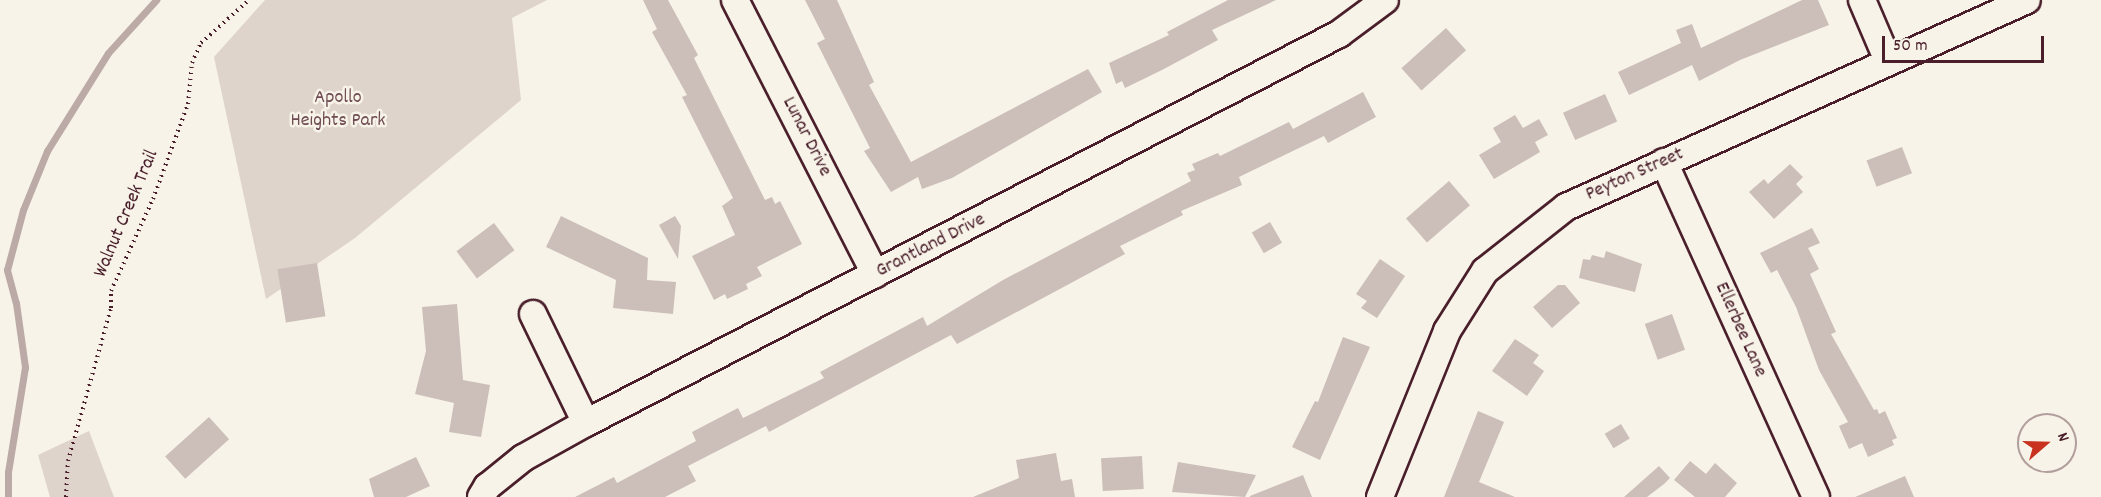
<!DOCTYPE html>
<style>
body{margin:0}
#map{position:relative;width:2101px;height:497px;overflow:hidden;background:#f7f3e8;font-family:Dekko,sans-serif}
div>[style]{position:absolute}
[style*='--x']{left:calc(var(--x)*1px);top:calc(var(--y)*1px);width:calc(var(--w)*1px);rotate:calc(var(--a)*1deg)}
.green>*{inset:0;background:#ded4cc}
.stream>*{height:7px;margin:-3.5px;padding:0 3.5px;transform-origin:3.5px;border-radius:3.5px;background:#bcaaa7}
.building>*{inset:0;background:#ccbfb9;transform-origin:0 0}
.path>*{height:4px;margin-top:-2px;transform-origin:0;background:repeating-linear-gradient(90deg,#4a1f2b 0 1.5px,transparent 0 6px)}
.roads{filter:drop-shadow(2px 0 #4a1f2b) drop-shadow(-2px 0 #4a1f2b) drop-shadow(0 2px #4a1f2b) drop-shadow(0 -2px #4a1f2b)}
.street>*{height:26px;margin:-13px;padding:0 13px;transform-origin:13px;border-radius:13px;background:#f7f3e8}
span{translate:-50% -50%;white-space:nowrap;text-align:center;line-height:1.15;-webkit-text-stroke:5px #f7f3e8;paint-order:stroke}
.park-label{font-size:20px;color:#6f4c53}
.street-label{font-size:20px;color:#4a1f2b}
.north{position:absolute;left:2017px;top:413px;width:60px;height:60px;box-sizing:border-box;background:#f7f3e8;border:2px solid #b29e9c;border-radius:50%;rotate:70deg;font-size:16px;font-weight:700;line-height:24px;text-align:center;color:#4a1f2b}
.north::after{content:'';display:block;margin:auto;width:21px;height:27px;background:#c8321e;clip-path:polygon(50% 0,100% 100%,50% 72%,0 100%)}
.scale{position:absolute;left:1882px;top:36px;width:162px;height:27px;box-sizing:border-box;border:3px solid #4a1f2b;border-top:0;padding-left:8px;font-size:18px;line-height:21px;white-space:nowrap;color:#4a1f2b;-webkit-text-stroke:4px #f7f3e8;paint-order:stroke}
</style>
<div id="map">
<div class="green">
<div style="clip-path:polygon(265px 0,547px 0,512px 18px,521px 100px,355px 238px,266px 299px,214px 57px)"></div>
<div style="clip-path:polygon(89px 431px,114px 497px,50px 497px,38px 455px)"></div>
</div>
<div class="stream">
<div style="--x:7;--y:270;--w:62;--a:-75.1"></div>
<div style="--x:23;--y:210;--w:64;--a:-67.9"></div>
<div style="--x:47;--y:151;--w:115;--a:-58.1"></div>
<div style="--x:108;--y:53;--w:72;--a:-47.8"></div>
<div style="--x:7;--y:270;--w:34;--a:75"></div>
<div style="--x:16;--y:303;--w:65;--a:82"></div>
<div style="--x:25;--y:367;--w:106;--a:99.2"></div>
<div style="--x:8;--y:472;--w:25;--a:90"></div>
</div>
<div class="building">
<div style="clip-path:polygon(643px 0,668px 0,698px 55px,694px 58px,765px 200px,772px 197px,775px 204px,780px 201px,802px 244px,757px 267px,762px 276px,746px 284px,748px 289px,727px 299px,725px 294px,714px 300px,692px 256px,735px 235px,722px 206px,733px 198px,682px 97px,687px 95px,652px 32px,657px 29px)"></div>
<div style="clip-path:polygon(805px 0,837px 0,874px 82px,869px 85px,911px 162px,1088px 69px,1102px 92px,952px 178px,922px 189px,918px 177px,891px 192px,864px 151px,870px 148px,817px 43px,825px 39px)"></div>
<div style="clip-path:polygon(1228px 0,1276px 0,1212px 30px,1218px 40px,1162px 70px,1125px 88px,1122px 81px,1116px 84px,1109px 63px,1169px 35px,1167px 32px)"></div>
<div style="clip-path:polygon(1802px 0,1818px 0,1829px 25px,1740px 60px,1699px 81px,1692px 65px,1629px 95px,1618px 72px,1681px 43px,1676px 30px,1692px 24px,1701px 48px)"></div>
<div style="left:1446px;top:28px;width:30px;height:60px;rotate:48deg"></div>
<div style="clip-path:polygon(1363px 92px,1376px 117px,1328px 143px,1324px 136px,1239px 177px,1242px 185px,1181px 211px,1183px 215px,1120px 246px,1125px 254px,957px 344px,951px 335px,769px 432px,766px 426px,688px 466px,696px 481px,665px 497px,575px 497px,614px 477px,617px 483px,696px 441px,692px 432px,738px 408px,743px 418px,824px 378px,820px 372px,923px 317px,927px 326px,1003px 280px,1191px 181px,1187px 173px,1195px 170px,1192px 164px,1218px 153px,1220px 156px,1289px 122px,1293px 129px)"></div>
<div style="left:1605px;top:94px;width:30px;height:46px;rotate:66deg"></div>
<div style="clip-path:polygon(1515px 115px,1523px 128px,1539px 119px,1548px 135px,1535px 142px,1540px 152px,1494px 179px,1479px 155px,1501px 142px,1493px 128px)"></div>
<div style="left:1902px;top:147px;width:28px;height:38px;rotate:69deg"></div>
<div style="clip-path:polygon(1790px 164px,1803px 177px,1796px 184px,1803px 192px,1774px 219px,1749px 192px,1764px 179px,1768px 184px)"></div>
<div style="left:1449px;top:181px;width:32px;height:57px;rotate:49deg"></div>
<div style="clip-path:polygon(561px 216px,648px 258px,647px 280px,676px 282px,673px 314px,613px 308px,616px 280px,546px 247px)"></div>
<div style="clip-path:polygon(675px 216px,681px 226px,678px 259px,659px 225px)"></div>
<div style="left:1270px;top:222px;width:24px;height:21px;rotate:60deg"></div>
<div style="left:494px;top:223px;width:34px;height:47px;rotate:53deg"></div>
<div style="clip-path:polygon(1812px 228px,1820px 243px,1808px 248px,1819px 269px,1810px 274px,1836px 332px,1831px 334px,1874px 410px,1877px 409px,1879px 414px,1885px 411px,1897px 438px,1892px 440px,1894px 445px,1868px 457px,1862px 443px,1849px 449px,1839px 426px,1848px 422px,1819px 370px,1796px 307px,1777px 270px,1771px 273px,1760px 253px)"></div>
<div style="clip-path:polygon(1606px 251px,1642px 264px,1635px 292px,1579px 278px,1583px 259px,1590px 260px,1592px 255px,1604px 258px)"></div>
<div style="clip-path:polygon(1380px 259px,1405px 276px,1377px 318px,1361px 308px,1367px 301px,1356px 294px)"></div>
<div style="left:317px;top:263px;width:54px;height:40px;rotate:81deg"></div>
<div style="clip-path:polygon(1558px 285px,1565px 285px,1580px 303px,1552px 328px,1533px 307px)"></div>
<div style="clip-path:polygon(457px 304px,463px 380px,490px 385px,481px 437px,449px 432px,454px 403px,415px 394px,426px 351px,422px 307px)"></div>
<div style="left:1672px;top:314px;width:38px;height:29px;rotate:70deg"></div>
<div style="clip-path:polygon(1343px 337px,1370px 347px,1320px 460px,1292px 447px,1315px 401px,1318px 402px)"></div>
<div style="clip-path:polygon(1515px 339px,1539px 355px,1533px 363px,1544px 371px,1527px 396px,1492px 371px)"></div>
<div style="clip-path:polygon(1478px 411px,1504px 422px,1479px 482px,1515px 497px,1444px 497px)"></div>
<div style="left:209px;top:417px;width:30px;height:59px;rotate:48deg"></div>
<div style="left:1621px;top:424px;width:17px;height:19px;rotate:59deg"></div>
<div style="clip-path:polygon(1056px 453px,1061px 481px,1072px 479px,1075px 497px,973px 497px,1019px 478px,1016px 460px)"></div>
<div style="left:1142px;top:456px;width:33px;height:41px;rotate:87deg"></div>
<div style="clip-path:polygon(416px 457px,430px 486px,406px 497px,374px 497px,369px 479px)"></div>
<div style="clip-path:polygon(1690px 461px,1706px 474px,1715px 463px,1737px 483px,1725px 497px,1695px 497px,1674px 480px)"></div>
<div style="clip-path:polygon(1178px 462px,1256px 475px,1245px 497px,1172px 492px)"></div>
<div style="clip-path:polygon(1659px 466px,1670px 478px,1664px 484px,1647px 497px,1624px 497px)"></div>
<div style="clip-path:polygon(1303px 475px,1312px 497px,1250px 497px,1250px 496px)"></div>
<div style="clip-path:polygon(1905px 476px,1914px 497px,1855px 497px)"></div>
</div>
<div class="path">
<div style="--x:66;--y:497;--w:36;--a:-87"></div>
<div style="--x:68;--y:461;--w:159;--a:-74.3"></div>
<div style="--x:111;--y:308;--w:17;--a:-90"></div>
<div style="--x:111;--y:291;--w:101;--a:-65.5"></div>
<div style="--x:153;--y:199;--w:101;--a:-69.8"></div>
<div style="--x:188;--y:104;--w:41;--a:-84.4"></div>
<div style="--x:192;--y:63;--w:22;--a:-66"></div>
<div style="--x:201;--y:43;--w:64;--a:-41.9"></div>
</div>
<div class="roads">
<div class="street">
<div style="--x:735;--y:0;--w:308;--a:62.9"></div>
<div style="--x:1862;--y:0;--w:66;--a:66.9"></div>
<div style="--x:1664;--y:162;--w:368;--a:65.6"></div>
<div style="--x:533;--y:314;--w:121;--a:64.1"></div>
<div style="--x:481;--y:497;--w:12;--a:-59"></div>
<div style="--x:487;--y:487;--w:46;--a:-38.9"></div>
<div style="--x:523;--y:458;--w:72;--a:-29.1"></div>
<div style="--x:586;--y:423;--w:848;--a:-27.32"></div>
<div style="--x:1339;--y:34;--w:57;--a:-36.5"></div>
<div style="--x:1380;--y:497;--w:179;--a:-68"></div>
<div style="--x:1447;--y:331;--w:71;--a:-57.7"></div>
<div style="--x:1485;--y:271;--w:103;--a:-38.3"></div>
<div style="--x:1566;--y:207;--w:505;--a:-24.18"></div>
</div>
</div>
<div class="park-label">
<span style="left:338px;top:110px">Apollo<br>Heights Park</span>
</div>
<div class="street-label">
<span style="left:806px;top:137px;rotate:63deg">Lunar Drive</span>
<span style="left:1635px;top:175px;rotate:-24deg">Peyton Street</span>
<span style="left:127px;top:214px;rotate:-67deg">Walnut Creek Trail</span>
<span style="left:931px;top:246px;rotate:-27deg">Grantland Drive</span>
<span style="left:1740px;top:330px;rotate:66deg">Ellerbee Lane</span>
</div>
<div class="north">N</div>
<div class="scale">50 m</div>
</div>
